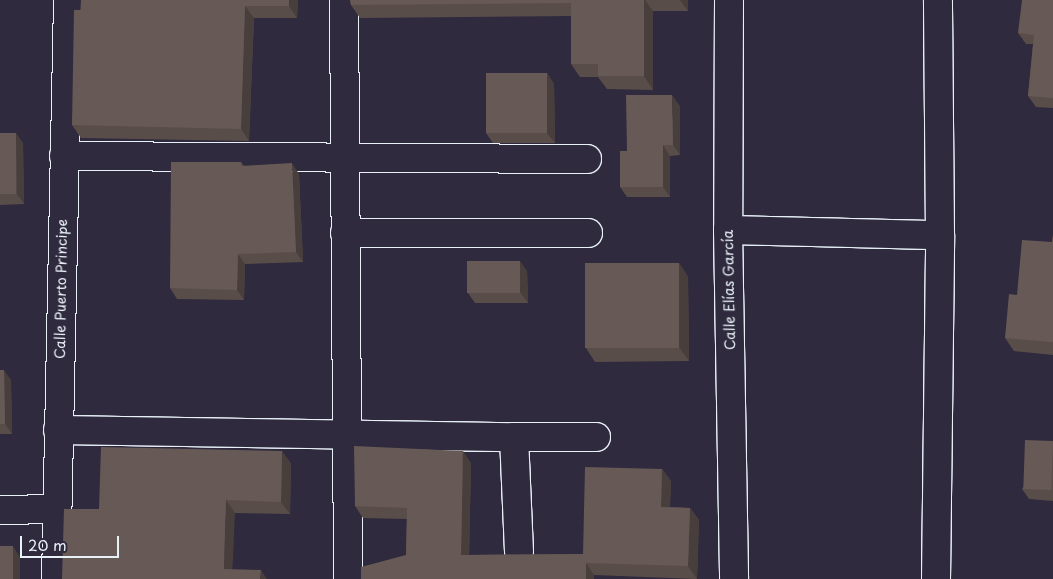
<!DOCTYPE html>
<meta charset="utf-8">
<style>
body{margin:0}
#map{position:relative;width:1053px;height:579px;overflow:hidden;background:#2f2a3d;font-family:"Playpen Sans",sans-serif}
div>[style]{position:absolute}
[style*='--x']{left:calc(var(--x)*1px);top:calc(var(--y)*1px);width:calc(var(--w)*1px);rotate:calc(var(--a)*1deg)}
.roads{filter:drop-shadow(1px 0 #e8f1f8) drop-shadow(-1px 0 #e8f1f8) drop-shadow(0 1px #e8f1f8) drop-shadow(0 -1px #e8f1f8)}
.street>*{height:28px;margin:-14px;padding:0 14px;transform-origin:14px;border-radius:14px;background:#2f2a3d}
.wall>*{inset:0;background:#594d4a}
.shaded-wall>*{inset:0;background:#483e3c}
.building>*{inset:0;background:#675956;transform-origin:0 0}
span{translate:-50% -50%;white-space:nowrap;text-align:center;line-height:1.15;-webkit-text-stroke:4.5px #2f2a3d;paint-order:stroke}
.street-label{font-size:14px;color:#e8f1f8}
.scale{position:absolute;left:20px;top:536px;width:99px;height:22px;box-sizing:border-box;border:2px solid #e8f1f8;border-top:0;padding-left:6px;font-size:15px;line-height:18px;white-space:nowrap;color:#e8f1f8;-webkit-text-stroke:4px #2f2a3d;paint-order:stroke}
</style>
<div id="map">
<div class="roads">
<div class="street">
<div style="--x:344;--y:0;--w:579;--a:89.6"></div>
<div style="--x:729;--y:0;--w:230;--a:90.2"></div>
<div style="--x:728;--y:230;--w:349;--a:89"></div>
<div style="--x:64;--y:156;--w:523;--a:0.33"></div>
<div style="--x:728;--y:230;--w:212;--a:1.4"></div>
<div style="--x:345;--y:233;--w:243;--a:0"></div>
<div style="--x:58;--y:430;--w:456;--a:0.9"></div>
<div style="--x:514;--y:437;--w:115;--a:87.5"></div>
<div style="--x:514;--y:437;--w:82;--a:0"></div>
<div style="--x:0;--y:510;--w:57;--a:-1"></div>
<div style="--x:56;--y:579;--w:579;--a:-88.81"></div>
<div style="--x:936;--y:579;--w:344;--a:-89.3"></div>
<div style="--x:940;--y:235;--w:235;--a:-90.5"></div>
</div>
</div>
<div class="wall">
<div style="clip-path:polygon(81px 0,298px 0,297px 18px,254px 18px,249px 141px,81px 138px,72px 125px)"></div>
<div style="clip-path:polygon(350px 0,688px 0,688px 11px,653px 11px,653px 90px,607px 89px,598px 77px,580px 77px,571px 64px,571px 16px,360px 18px,351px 5px)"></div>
<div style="clip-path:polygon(1053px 0,1053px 108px,1036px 107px,1028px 96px,1033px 44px,1026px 44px,1018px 33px)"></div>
<div style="clip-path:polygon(547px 73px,554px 84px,555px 143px,493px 143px,486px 133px)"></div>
<div style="clip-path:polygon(680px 106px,680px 155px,670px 156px,670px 197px,627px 197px,620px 187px)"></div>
<div style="clip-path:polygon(0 133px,23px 143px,24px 204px,0 205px)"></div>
<div style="clip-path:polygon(241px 162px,244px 166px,299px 174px,303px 262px,245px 264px,244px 300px,177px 299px,170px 288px)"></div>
<div style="clip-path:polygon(1053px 235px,1053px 355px,1014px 351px,1005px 338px,1017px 295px,1052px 242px)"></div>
<div style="clip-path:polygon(679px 263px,688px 277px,689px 361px,595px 362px,586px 348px)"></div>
<div style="clip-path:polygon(527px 271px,528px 303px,475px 303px,468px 293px)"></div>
<div style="clip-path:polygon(0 370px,11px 380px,12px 434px,0 434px)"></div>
<div style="clip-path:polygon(1053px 441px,1053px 501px,1029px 499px,1022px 489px)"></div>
<div style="clip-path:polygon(282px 451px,291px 464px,290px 514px,235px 513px,62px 579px)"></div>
<div style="clip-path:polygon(471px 463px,469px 555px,583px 554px,662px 469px,671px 481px,670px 507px,690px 508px,699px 520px,697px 579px,594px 575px,594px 579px,361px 579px,406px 555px,407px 519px,363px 518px,355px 506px)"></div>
</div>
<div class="shaded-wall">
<div style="clip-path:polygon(289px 0,298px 0,297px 18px,289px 6px)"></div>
<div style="clip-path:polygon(644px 0,645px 0,653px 11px,653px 90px,644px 76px)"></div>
<div style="clip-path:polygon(680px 0,688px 0,688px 11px)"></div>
<div style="clip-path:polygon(245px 6px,254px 18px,249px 141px,241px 129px)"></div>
<div style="clip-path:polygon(547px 73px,554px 84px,555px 143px,547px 133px)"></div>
<div style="clip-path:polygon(672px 95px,680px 106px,680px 155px,673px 145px)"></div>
<div style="clip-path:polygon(16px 133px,23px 143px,24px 204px,17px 194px)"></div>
<div style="clip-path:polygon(663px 145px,670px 156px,670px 197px,663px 187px)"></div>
<div style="clip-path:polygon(292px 163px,299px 174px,303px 262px,296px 252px)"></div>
<div style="clip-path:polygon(238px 254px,245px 264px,244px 300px,237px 290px)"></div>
<div style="clip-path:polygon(520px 261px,527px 271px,528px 303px,520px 292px)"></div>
<div style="clip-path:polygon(679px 263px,688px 277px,689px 361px,679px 347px)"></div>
<div style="clip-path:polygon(4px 370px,11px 380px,12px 434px,5px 424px)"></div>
<div style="clip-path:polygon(282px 451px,291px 464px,290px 514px,281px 502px)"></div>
<div style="clip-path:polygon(463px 451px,471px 463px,469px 567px,461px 555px)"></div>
<div style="clip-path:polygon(662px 469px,671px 481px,669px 519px,661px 507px)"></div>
<div style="clip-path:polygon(226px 500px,235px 513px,232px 579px,224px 569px)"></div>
<div style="clip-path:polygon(690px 508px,699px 520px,697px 579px,688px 566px)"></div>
<div style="clip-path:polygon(13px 546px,20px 557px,20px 579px,13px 579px)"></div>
<div style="clip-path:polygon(586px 563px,594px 575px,594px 579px,586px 579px)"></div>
<div style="clip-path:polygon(261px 570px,267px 579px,260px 579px)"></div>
</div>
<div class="building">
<div style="clip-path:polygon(81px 0,289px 0,289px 6px,245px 6px,241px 129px,72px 125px,74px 10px,81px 10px)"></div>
<div style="clip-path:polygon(350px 0,644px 0,644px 76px,598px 76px,598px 64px,571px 64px,571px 3px,351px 5px)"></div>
<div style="clip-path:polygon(1022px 0,1053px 0,1053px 98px,1028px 96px,1034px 35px,1018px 33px)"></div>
<div style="left:547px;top:73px;width:60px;height:61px;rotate:90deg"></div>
<div style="clip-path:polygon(626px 95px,672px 95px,673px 145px,663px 145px,663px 187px,620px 187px,620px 151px,627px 151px)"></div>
<div style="left:0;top:133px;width:16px;height:61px"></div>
<div style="clip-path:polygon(171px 162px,241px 162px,241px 166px,292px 163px,296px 252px,238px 254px,237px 290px,170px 288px)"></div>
<div style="clip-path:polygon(1053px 235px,1053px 342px,1005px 338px,1009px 294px,1017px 295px,1022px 240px,1052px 242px)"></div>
<div style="left:467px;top:261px;width:53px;height:32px"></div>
<div style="left:585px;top:263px;width:94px;height:85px"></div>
<div style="clip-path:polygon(0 370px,4px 370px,5px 424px,0 424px)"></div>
<div style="left:1025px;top:440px;width:28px;height:49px;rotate:2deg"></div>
<div style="clip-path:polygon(354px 446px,463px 451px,461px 555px,583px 554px,585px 467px,662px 469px,661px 507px,690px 508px,688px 566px,586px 563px,586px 579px,361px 579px,361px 567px,406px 555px,407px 508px,355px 506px)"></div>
<div style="clip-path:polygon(101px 447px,282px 451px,281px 502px,226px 500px,224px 569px,261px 570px,260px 579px,62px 579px,64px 509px,99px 509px)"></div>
<div style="left:0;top:546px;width:13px;height:33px"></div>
</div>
<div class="street-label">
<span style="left:61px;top:289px;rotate:-89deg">Calle Puerto Principe</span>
<span style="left:729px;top:290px;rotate:-91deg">Calle Elías García</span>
</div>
<div class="scale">20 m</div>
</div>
